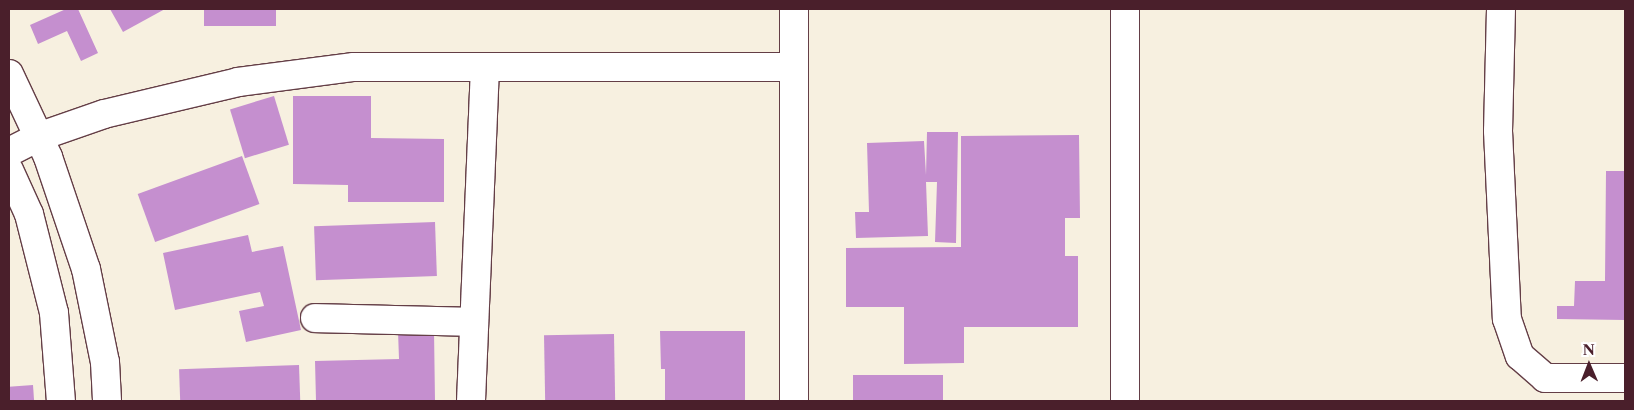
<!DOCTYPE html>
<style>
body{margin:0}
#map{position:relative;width:1634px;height:410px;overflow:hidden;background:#f7f0e0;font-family:"Libre Caslon Text",serif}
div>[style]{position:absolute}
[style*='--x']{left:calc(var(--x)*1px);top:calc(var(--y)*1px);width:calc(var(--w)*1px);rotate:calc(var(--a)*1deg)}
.building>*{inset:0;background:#c58fcf;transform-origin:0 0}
.roads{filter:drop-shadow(1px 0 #643e46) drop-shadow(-1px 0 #643e46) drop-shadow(0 1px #643e46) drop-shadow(0 -1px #643e46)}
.minor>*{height:28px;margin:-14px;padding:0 14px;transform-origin:14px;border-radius:14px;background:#fff}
span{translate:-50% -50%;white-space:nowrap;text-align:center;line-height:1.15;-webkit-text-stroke:4px #fff;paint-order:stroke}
.frame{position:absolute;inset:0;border:10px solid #4a1f2b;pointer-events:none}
.north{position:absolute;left:1564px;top:340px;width:50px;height:50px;-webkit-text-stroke:4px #fff;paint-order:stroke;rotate:359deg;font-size:14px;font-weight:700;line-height:20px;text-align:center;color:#4a1f2b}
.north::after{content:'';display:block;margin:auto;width:18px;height:22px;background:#4a1f2b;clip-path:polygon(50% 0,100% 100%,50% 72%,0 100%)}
</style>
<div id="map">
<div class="building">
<div style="clip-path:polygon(66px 9px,78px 9px,98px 53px,81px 61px,67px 31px,38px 44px,30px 25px)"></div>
<div style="clip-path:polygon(110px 9px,165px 9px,123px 32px)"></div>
<div style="left:204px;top:9px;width:72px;height:17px"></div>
<div style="left:274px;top:96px;width:51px;height:46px;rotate:73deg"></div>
<div style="clip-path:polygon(293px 96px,371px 96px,371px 138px,444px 139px,444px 202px,348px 202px,348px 185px,293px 184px)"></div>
<div style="clip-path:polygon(927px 132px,958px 132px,956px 243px,935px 242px,937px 182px,926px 182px,928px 236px,856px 238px,855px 212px,869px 212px,867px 143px,924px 141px,926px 175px)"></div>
<div style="clip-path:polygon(1079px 135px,1080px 218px,1065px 218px,1065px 256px,1078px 256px,1078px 327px,964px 327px,964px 363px,904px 364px,904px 307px,846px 307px,846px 248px,961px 247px,961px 136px)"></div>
<div style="left:242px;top:156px;width:51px;height:111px;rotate:70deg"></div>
<div style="clip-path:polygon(1606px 171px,1625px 171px,1625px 320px,1557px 319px,1557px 306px,1574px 306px,1575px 281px,1605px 281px)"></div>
<div style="left:435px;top:222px;width:54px;height:121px;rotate:88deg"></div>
<div style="clip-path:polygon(248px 235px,252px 252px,283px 246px,301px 330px,246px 342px,239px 311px,264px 306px,260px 292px,175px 310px,163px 253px)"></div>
<div style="clip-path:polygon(434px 330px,435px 401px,316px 401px,315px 361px,399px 359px,398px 331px)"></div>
<div style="clip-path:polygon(660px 331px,745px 331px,745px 401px,665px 401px,665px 369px,661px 369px)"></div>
<div style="left:614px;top:334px;width:67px;height:70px;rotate:89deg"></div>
<div style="left:299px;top:365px;width:36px;height:120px;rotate:88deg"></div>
<div style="left:853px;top:375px;width:90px;height:26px"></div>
<div style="left:33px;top:385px;width:16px;height:24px;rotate:86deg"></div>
</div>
<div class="roads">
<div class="minor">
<div style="--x:794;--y:9;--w:392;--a:90"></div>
<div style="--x:1125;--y:9;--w:392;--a:90"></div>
<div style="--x:1501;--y:9;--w:122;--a:91.4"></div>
<div style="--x:1498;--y:131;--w:188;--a:87.3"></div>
<div style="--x:1507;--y:319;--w:39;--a:71"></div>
<div style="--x:1520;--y:356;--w:33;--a:41"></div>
<div style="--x:1545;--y:378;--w:80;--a:0"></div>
<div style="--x:9;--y:74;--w:92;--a:64.8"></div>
<div style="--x:48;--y:157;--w:118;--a:71.3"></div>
<div style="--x:86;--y:269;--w:95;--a:78.5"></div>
<div style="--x:105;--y:362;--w:39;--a:87"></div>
<div style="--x:9;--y:152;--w:33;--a:-27"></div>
<div style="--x:38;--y:137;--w:70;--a:-19.2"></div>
<div style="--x:104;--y:114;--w:138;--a:-13.4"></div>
<div style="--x:238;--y:82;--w:117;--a:-7.4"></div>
<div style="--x:354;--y:67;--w:439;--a:0"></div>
<div style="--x:9;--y:170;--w:48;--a:65.6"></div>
<div style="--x:29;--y:214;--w:102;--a:75.8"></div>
<div style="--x:54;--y:313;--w:88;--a:85.5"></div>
<div style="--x:315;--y:318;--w:159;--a:1.4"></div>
<div style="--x:471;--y:401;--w:334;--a:-87.6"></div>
</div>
</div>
<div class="frame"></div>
<div class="north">N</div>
</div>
